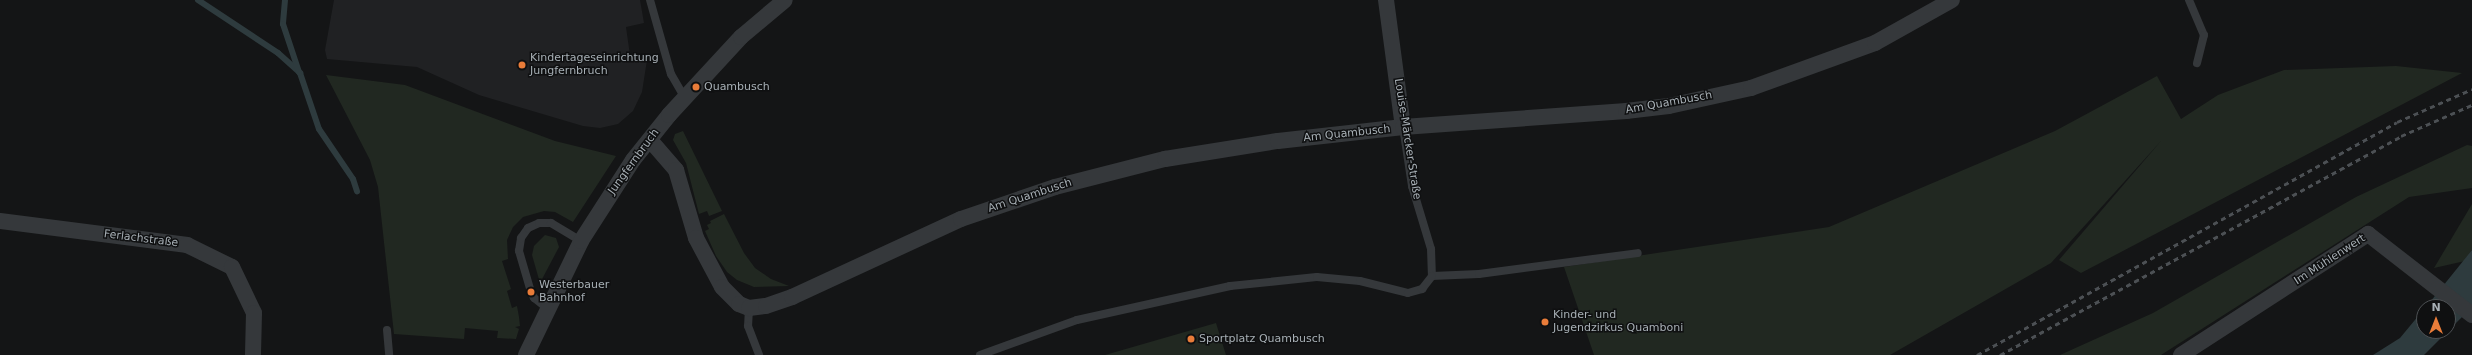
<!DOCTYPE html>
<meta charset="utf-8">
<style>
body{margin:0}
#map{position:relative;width:2472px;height:355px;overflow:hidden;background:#141516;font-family:"DejaVu Sans",sans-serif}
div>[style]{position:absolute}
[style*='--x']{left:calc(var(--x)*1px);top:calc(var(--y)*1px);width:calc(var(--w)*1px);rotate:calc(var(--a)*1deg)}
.built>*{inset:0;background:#202123}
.green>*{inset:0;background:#212821}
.water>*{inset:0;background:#2e3b3e}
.stream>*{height:6px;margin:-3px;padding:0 3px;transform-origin:3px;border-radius:3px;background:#2e3b3e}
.service>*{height:8px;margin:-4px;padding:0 4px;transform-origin:4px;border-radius:4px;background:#35383b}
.minor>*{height:16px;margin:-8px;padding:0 8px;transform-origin:8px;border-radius:8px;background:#35383b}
.rail>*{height:3px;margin-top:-1.5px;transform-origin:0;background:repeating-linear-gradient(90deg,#4c5054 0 5px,transparent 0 9px)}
.dots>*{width:11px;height:11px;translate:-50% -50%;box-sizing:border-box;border:2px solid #0f1011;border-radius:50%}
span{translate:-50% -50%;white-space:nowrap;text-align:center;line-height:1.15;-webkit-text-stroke:3px #0f1011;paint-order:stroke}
.poi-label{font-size:11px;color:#a7afb5}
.left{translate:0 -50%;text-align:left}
.street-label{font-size:11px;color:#a7afb5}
.north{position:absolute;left:2416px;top:299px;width:40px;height:40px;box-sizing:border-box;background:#0f1011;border:1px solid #4c5053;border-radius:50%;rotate:0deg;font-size:11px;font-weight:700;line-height:16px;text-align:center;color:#a7afb5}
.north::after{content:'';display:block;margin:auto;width:14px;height:18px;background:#e97c39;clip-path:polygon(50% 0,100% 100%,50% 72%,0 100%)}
</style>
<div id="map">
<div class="built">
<div style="clip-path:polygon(334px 0,640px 0,644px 23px,626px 27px,631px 62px,647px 60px,642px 92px,633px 111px,618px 124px,600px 128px,583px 126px,479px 95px,417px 67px,327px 59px,325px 50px)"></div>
</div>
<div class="green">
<div style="clip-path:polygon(2396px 66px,2462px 73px,2081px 273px,2059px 260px,2161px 141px,2051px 263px,1890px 355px,1594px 355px,1564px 267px,1829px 227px,2055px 131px,2157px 76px,2181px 119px,2218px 95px,2284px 70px)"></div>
<div style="clip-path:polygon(326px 75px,405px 85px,555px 141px,616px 156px,573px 222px,555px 212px,544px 211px,523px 217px,513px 227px,507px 240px,508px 259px,502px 261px,511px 289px,507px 291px,512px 308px,517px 306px,519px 317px,520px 326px,515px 327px,519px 329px,516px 339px,497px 338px,498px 331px,465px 328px,464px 339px,394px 334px,378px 187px,370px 160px)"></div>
<div style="clip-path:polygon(683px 131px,722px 211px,709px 216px,707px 211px,699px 214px,686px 163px,673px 140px,675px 134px)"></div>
<div style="clip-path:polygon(2467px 145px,2472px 146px,2472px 188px,2409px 197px,2161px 355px,2060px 355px,2153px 313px,2356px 197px)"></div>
<div style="clip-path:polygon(2472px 204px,2472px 250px,2465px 261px,2434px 268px)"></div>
<div style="clip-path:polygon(724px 214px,744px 253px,755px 268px,771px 279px,789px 286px,754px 287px,737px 280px,727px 272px,716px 256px,705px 231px,709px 229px,707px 225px,711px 223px,710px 221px)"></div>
<div style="clip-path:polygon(545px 235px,556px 238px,559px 247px,540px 283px,532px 255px,534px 246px)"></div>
<div style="clip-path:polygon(1216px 323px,1226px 355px,1105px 355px)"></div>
</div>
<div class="water">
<div style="clip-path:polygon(2472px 250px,2472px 307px,2424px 355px,2373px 355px,2400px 338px,2424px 309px,2424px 331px,2448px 331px,2448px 307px,2426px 307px)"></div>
</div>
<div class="stream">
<div style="--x:198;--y:0;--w:96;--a:33.5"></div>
<div style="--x:278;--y:53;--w:30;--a:42"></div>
<div style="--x:300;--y:73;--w:59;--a:71.3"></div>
<div style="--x:319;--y:129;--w:60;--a:55.8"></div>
<div style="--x:353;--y:179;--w:13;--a:72"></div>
<div style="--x:285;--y:0;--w:24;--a:95"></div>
<div style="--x:283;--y:24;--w:51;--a:71.6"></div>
</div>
<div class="service">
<div style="--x:650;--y:0;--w:77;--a:74.2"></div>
<div style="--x:671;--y:74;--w:28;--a:60"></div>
<div style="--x:2189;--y:0;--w:38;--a:67"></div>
<div style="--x:2204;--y:35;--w:29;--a:104"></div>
<div style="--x:1403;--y:127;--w:60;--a:81.3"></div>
<div style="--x:1412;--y:186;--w:66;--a:73.2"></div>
<div style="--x:1431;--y:249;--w:27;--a:88"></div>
<div style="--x:1432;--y:276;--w:47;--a:-2.4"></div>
<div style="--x:1479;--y:274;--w:160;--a:-7.5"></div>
<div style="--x:547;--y:308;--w:16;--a:-142"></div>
<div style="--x:534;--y:298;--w:7;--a:-117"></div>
<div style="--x:531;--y:292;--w:43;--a:-106.3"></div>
<div style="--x:519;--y:251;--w:13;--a:-81"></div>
<div style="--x:521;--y:238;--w:12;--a:-55"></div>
<div style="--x:528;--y:228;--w:12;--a:-24"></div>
<div style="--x:539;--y:223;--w:12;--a:0"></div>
<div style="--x:551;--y:223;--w:35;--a:31"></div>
<div style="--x:749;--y:308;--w:18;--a:93"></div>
<div style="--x:748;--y:326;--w:31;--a:69"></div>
<div style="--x:387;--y:330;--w:25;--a:85"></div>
<div style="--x:980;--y:355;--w:103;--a:-19.8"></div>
<div style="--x:1077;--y:320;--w:157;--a:-12.5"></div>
<div style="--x:1230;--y:286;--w:87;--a:-5.9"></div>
<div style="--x:1317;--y:277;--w:43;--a:5.3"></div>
<div style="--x:1360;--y:281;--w:49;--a:14"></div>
<div style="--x:1408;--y:293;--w:15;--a:-16"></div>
<div style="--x:1422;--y:289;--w:16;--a:-52"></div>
</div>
<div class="minor">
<div style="--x:1386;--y:0;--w:128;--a:82.4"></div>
<div style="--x:650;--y:140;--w:40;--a:49"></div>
<div style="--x:676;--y:170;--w:71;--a:73.6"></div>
<div style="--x:696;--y:238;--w:55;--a:62"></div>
<div style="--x:722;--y:287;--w:24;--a:45"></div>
<div style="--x:739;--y:304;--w:11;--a:22"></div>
<div style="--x:749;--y:308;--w:17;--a:-7"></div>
<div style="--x:766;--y:306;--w:28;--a:-19"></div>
<div style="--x:792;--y:297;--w:186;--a:-24.8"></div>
<div style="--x:961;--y:219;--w:99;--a:-18.8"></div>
<div style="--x:1055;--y:187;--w:114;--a:-14.3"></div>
<div style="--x:1165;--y:159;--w:114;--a:-9.1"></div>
<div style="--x:1278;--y:141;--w:126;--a:-6.4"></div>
<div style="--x:1403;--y:127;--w:224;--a:-4.1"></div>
<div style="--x:1626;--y:111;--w:43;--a:-6.6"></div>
<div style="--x:1669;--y:106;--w:84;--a:-12.4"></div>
<div style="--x:1751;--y:88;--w:132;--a:-19.9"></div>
<div style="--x:1875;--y:43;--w:88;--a:-29.2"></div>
<div style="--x:0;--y:221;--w:189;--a:7.3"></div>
<div style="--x:187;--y:245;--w:50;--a:26.1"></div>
<div style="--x:232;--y:267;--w:51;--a:64.4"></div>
<div style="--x:254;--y:313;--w:42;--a:91.4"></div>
<div style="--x:526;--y:355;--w:127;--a:-64.2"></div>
<div style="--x:581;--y:241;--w:96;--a:-57.3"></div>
<div style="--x:633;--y:160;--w:58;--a:-51.3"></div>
<div style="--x:669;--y:115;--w:106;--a:-47.3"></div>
<div style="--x:741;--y:37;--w:57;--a:-40.1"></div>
<div style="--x:2181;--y:355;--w:223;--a:-32.9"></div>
<div style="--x:2368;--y:234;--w:132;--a:37.9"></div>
</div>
<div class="rail">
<div style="--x:1977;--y:355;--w:480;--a:-29"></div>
<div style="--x:2397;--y:122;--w:82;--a:-23.7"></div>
<div style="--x:2000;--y:355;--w:457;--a:-28.6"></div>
<div style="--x:2401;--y:136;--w:77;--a:-23.6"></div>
</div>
<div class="dots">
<div style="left:522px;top:65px;background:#e97c39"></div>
<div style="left:696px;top:87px;background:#e97c39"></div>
<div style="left:531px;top:292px;background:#e97c39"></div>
<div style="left:1545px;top:322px;background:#e97c39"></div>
<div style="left:1191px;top:339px;background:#e97c39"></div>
</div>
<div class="poi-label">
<span class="left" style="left:530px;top:65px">Kindertageseinrichtung<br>Jungfernbruch</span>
<span class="left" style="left:704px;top:87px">Quambusch</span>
<span class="left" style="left:539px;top:292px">Westerbauer<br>Bahnhof</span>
<span class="left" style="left:1553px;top:322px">Kinder- und<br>Jugendzirkus Quamboni</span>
<span class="left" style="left:1199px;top:339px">Sportplatz Quambusch</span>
</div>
<div class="street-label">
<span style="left:1669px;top:103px;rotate:-10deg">Am Quambusch</span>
<span style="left:1347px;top:134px;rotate:-6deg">Am Quambusch</span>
<span style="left:1407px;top:139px;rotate:81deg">Louise-Märcker-Straße</span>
<span style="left:634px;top:162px;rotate:-54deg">Jungfernbruch</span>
<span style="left:1030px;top:196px;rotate:-18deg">Am Quambusch</span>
<span style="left:141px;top:239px;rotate:7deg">Ferlachstraße</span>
<span style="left:2330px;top:260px;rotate:-33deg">Im Mühlenwert</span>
</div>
<div class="north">N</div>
</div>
